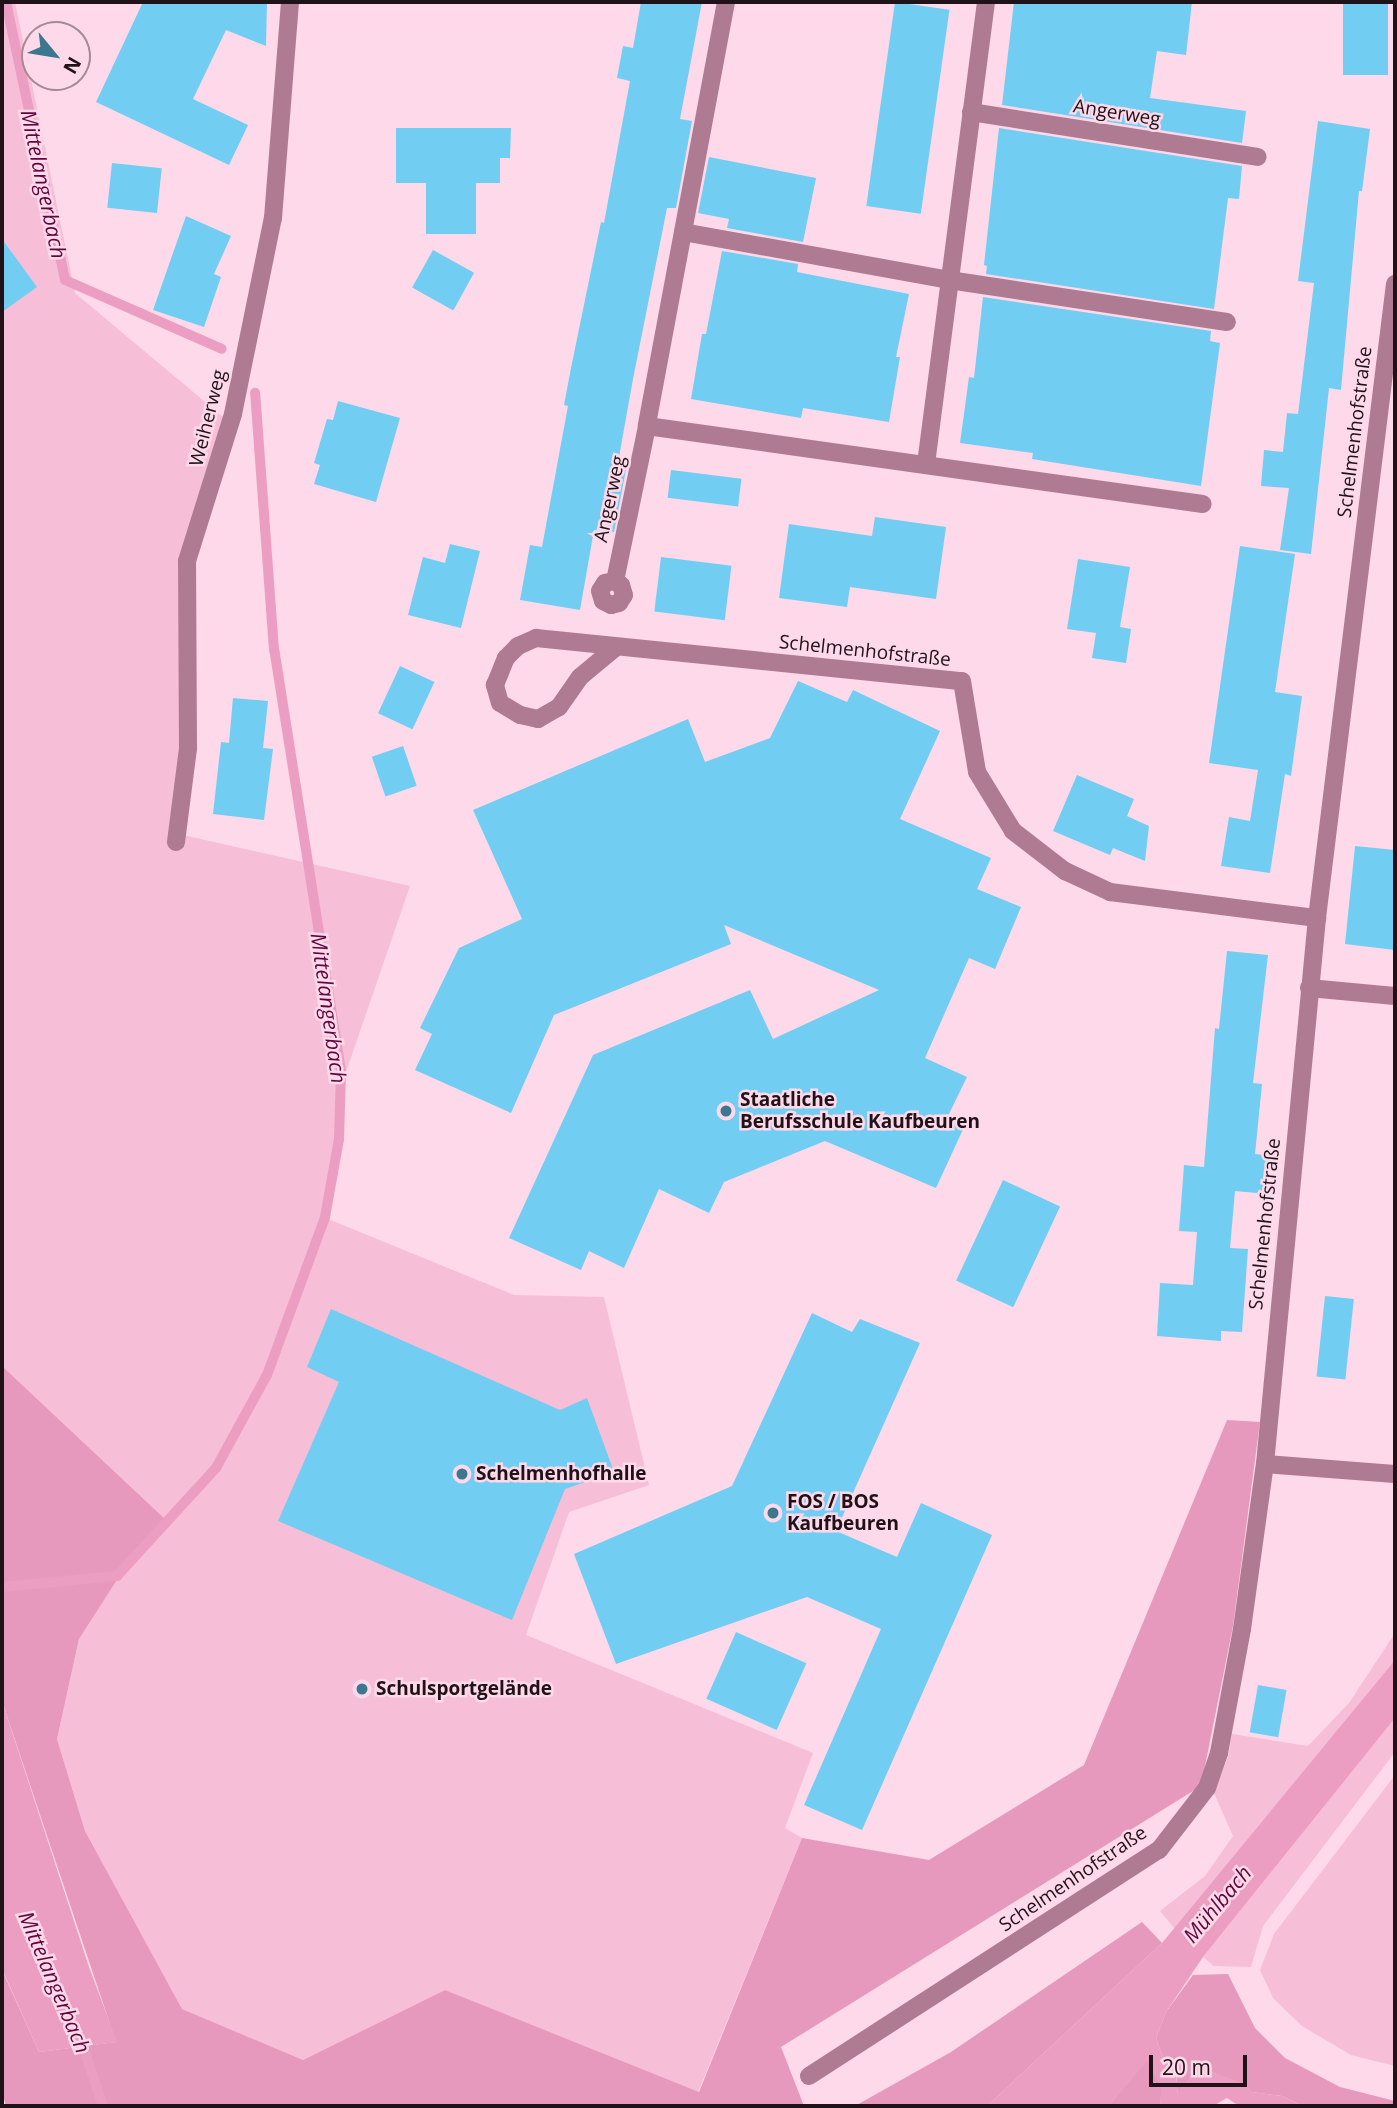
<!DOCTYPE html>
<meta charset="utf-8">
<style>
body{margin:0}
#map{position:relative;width:1397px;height:2108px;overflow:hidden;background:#fed9e9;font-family:"Open Sans",sans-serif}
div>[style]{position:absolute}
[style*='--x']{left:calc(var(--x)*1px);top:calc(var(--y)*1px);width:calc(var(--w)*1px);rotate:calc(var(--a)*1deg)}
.green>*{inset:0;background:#f6bed7}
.forest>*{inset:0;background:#e699bd}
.water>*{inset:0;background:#eb9ec2}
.stream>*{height:10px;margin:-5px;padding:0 5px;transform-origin:5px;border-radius:5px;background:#eb9ec2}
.building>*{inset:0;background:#72cdf2;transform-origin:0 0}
.street>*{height:18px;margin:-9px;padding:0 9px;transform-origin:9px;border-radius:9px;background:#af7b93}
.dots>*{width:19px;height:19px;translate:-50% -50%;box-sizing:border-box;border:4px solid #fed9e9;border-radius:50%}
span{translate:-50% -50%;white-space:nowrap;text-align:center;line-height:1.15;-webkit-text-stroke:5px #fed9e9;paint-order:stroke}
.street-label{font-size:19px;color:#1f1218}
.poi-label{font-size:19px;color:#1f1218;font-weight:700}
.left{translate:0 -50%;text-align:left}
.water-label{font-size:21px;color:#61053e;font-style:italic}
.frame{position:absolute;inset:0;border:4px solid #1f1218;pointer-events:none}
.north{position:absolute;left:21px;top:21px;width:70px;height:70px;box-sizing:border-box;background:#fed9e9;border:2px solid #a58995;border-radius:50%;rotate:120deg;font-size:19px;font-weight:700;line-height:28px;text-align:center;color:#1f1218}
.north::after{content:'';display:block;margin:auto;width:24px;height:32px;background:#3b778f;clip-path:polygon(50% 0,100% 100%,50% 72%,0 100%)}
.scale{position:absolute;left:1149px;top:2055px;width:98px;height:32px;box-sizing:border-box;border:4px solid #1f1218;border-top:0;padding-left:9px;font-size:21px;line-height:24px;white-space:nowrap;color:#1f1218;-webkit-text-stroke:5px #fed9e9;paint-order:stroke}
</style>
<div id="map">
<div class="green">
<div style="clip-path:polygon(2px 2px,15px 2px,75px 293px,223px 417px,179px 561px,183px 835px,410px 886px,346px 1072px,338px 1071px,335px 1138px,322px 1216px,265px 1374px,214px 1466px,165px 1519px,2px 1366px)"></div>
<div style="clip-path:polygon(328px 1219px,514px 1295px,604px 1297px,649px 1485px,569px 1512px,526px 1635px,813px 1753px,785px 1828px,802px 1838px,698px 2092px,445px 1990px,303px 2060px,182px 2009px,85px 1831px,57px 1739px,79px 1639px,117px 1580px,218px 1469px,271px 1377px)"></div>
<div style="clip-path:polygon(1395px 1633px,1395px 1660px,1175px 1929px,1160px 1911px,1205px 1876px,1233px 1836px,1214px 1793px,1228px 1757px,1232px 1734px,1308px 1746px,1349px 1703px)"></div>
<div style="clip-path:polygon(1395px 1718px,1395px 1752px,1263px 1926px,1251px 1967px,1214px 1966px,1203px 1957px)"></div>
<div style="clip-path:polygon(1395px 1775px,1395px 2066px,1351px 2055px,1302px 2026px,1273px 1998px,1260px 1970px,1274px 1934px)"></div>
</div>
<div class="forest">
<div style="clip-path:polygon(2px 1366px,165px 1519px,116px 1574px,117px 1580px,79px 1639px,57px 1739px,85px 1831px,182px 2009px,303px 2060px,445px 1990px,699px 2092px,802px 1838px,929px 1860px,1084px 1765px,1227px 1420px,1260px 1422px,1233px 1626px,1201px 1786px,781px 2047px,804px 2106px,6px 2106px,2px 2091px,2px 1970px,39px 2052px,116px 2042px,2px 1701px)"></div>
<div style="clip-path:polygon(1142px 1922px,1162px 1943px,987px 2106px,855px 2106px,951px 2052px)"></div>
<div style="clip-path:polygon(1228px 1974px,1255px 2028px,1285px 2058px,1340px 2087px,1395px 2101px,1395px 2106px,1303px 2106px,1282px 2096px,1252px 2092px,1245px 2085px,1203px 2069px,1184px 2084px,1179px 2094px,1176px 2086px,1177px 2073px,1162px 2055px,1156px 2038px,1166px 2012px,1193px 1975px)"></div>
<div style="clip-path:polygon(1147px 2060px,1162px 2087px,1160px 2106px,1108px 2106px)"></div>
</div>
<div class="water">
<div style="clip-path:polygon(1395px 1660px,1395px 1718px,1203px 1957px,1166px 2012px,1156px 2038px,1162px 2055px,1174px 2062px,1178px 2093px,1194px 2072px,1203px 2069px,1246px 2085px,1252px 2092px,1282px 2096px,1303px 2106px,1239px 2106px,1227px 2098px,1213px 2106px,1160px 2106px,1161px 2087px,1147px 2061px,1108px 2106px,987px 2106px,1162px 1943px)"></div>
<div style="clip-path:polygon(2px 1701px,89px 1967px,117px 2042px,39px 2052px,2px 1969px)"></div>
</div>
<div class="stream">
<div style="--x:6;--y:2;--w:284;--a:78"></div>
<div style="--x:65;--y:280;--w:171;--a:23.7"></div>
<div style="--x:2;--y:1587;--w:116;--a:-5.5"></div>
<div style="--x:117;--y:1576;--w:147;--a:-47.5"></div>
<div style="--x:216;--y:1468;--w:106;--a:-61.3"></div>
<div style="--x:267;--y:1375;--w:168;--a:-69.8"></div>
<div style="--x:325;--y:1217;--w:79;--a:-79.8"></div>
<div style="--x:339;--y:1139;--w:68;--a:-88.3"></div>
<div style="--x:341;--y:1071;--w:426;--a:-99"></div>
<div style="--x:274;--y:650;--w:258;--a:-94.2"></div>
<div style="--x:80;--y:2037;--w:73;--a:71.6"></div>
</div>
<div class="building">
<div style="clip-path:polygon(143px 2px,267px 2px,266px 46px,226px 30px,193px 99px,248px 125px,229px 165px,96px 102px)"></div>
<div style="clip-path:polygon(641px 2px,702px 2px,680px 119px,692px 121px,676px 208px,667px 208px,633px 379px,619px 457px,628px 459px,614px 532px,594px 530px,580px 610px,520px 600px,530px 545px,542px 547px,568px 406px,564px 405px,571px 368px,601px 222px,604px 223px,630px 81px,617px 78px,623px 46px,633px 48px)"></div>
<div style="left:895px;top:2px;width:55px;height:206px;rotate:8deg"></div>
<div style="clip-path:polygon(1014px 2px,1192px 2px,1186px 55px,1157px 51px,1150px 98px,1246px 111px,1242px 143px,1002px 105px)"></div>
<div style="left:1343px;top:2px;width:45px;height:73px"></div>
<div style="clip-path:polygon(1318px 121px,1370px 129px,1362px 191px,1359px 191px,1341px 390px,1329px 388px,1311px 554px,1280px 550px,1289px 488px,1261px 486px,1264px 450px,1283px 452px,1287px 413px,1298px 414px,1314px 283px,1298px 281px)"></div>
<div style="clip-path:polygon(396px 128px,511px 128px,510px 158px,500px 158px,500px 183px,476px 183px,476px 234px,426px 234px,426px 183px,396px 183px)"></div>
<div style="clip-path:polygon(999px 128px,1242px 166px,1239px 199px,1228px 198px,1214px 309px,986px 274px,987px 266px,984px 265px)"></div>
<div style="clip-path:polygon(709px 157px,816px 178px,803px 242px,727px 228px,729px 219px,698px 213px)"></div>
<div style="left:112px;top:163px;width:50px;height:45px;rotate:6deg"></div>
<div style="clip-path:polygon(186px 216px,231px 236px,214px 274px,221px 277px,204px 327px,153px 310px)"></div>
<div style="clip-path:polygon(2px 239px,37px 287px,2px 312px)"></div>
<div style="left:433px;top:250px;width:47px;height:43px;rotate:29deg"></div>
<div style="clip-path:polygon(722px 251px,798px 264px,797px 272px,909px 294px,896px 357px,900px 357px,889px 422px,803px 408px,801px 418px,691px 399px,702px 334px,706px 334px)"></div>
<div style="clip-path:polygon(983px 297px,1211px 331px,1210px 341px,1220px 343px,1201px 486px,1032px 459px,1033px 453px,960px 443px,969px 377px,974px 378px)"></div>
<div style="clip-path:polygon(338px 401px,400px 418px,376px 502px,314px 484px,320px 465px,314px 463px,327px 419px,333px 420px)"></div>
<div style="left:671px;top:470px;width:71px;height:28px;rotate:7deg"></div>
<div style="clip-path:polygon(875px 517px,946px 527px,936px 599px,850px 587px,847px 607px,779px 598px,789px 524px,872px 536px)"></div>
<div style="clip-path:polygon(450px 544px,480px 551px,461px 628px,408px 615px,423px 557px,445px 563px)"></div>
<div style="clip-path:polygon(1240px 546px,1295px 554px,1275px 692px,1302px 696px,1291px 776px,1285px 774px,1270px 873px,1221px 866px,1229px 817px,1250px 821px,1258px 770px,1209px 763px)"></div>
<div style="left:661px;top:557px;width:71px;height:55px;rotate:7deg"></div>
<div style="clip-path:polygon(1078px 559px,1130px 567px,1120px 627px,1131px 629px,1126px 663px,1092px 658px,1096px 633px,1067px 629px)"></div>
<div style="left:400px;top:666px;width:38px;height:52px;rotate:25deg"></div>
<div style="clip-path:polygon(798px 681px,847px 702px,853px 690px,940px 731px,900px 819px,991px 858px,977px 889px,1021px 907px,995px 969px,969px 958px,925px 1058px,967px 1077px,948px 1116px,965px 1125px,936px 1188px,825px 1141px,724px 1182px,709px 1213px,659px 1189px,624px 1268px,589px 1251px,581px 1270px,509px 1238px,593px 1055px,750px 990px,773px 1039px,879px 990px,724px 925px,731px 944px,554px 1015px,511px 1113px,415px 1070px,432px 1034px,420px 1028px,459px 948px,522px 919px,473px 810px,688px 719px,705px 762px,770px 738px)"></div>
<div style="clip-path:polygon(233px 698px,268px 701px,263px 748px,273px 749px,264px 820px,213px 814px,221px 742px,229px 743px)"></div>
<div style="left:403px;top:746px;width:42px;height:33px;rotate:71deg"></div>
<div style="clip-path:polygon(1077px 775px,1134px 799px,1127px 816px,1149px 826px,1145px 861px,1113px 848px,1110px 855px,1053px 831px)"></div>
<div style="clip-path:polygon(1355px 846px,1395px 850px,1395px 950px,1345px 944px)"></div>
<div style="clip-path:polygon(1227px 951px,1268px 955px,1253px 1083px,1262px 1084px,1255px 1154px,1271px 1156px,1267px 1194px,1235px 1191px,1230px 1248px,1248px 1249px,1242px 1332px,1221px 1331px,1221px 1341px,1157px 1336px,1160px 1283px,1193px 1285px,1197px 1232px,1179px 1231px,1184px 1165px,1204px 1167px,1215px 1028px,1219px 1029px)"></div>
<div style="left:1003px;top:1180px;width:63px;height:111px;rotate:25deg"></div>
<div style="left:1325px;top:1296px;width:29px;height:81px;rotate:6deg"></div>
<div style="clip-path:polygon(331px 1309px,560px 1410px,587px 1398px,614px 1472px,565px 1489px,512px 1620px,278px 1521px,339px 1382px,307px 1367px)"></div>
<div style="clip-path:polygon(812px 1313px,852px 1332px,860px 1319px,920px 1343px,836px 1531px,897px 1557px,921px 1503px,992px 1535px,862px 1830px,804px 1805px,881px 1629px,807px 1597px,616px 1664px,574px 1554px,732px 1486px)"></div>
<div style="left:736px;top:1632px;width:77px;height:73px;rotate:24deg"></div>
<div style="left:1258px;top:1685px;width:29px;height:48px;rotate:10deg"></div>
</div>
<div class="street">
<div style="--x:726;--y:2;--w:431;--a:100.6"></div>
<div style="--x:647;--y:426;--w:561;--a:7.99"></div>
<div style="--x:971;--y:112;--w:290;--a:8.9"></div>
<div style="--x:683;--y:232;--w:270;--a:10.2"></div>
<div style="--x:949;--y:280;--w:281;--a:8.6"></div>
<div style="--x:926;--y:464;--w:466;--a:-82.6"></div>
<div style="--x:615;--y:581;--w:10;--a:169"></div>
<div style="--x:605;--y:583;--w:9;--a:122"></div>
<div style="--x:600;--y:591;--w:10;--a:73"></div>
<div style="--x:603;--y:601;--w:9;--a:27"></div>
<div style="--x:611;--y:605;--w:8;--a:-14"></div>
<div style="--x:619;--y:603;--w:9;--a:-58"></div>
<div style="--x:624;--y:595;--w:10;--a:-107"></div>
<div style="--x:621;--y:585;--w:7;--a:-146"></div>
<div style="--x:615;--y:581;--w:158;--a:-78.3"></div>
<div style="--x:616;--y:647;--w:47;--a:140.2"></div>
<div style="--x:580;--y:677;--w:37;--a:125"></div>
<div style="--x:559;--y:707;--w:24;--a:150"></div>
<div style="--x:538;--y:719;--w:18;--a:-167"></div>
<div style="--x:520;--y:715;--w:23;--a:-149"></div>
<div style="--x:500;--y:703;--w:19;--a:-106"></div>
<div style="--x:495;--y:685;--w:29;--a:-68"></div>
<div style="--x:506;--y:658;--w:17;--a:-45"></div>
<div style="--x:518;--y:646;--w:20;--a:-24"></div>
<div style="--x:536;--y:638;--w:428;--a:5.8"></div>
<div style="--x:962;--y:681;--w:92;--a:80.6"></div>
<div style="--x:977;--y:772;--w:69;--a:58.6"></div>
<div style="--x:1013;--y:831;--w:66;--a:37.6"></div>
<div style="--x:1065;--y:871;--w:50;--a:25"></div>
<div style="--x:1110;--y:892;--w:209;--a:7.2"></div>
<div style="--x:176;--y:842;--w:95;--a:-82.7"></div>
<div style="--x:188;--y:748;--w:187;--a:-90.3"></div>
<div style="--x:187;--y:561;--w:154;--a:-72.6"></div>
<div style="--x:233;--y:414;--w:200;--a:-78.5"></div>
<div style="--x:273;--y:218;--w:217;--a:-85.5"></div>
<div style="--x:1309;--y:988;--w:86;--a:5.3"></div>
<div style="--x:1265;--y:1464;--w:130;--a:4.4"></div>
<div style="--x:809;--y:2076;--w:417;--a:-32.9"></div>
<div style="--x:1159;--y:1850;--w:78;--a:-52.3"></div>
<div style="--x:1207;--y:1788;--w:37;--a:-71"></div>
<div style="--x:1219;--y:1753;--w:126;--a:-79.5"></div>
<div style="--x:1242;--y:1629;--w:167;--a:-82.1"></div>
<div style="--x:1265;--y:1464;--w:548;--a:-84.56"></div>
<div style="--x:1317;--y:918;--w:639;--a:-82.99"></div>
</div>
<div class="dots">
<div style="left:726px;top:1111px;background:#3b778f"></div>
<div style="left:462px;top:1474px;background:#3b778f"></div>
<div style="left:773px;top:1513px;background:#3b778f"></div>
<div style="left:362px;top:1689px;background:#3b778f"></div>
</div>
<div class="street-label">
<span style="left:1117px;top:113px;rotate:9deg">Angerweg</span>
<span style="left:208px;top:418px;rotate:-76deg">Weiherweg</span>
<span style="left:1355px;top:432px;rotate:-83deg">Schelmenhofstraße</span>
<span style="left:610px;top:499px;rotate:-78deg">Angerweg</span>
<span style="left:865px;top:651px;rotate:6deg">Schelmenhofstraße</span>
<span style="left:1265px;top:1224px;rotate:-84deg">Schelmenhofstraße</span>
<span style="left:1073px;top:1879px;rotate:-34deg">Schelmenhofstraße</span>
</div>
<div class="poi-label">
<span class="left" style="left:740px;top:1111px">Staatliche<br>Berufsschule Kaufbeuren</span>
<span class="left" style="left:476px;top:1474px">Schelmenhofhalle</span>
<span class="left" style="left:787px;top:1513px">FOS / BOS<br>Kaufbeuren</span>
<span class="left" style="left:376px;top:1689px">Schulsportgelände</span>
</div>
<div class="water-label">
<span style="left:44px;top:184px;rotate:78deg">Mittelangerbach</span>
<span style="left:329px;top:1008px;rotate:82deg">Mittelangerbach</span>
<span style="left:1217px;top:1904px;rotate:-50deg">Mühlbach</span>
<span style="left:55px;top:1982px;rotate:67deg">Mittelangerbach</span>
</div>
<div class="frame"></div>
<div class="north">N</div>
<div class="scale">20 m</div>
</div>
